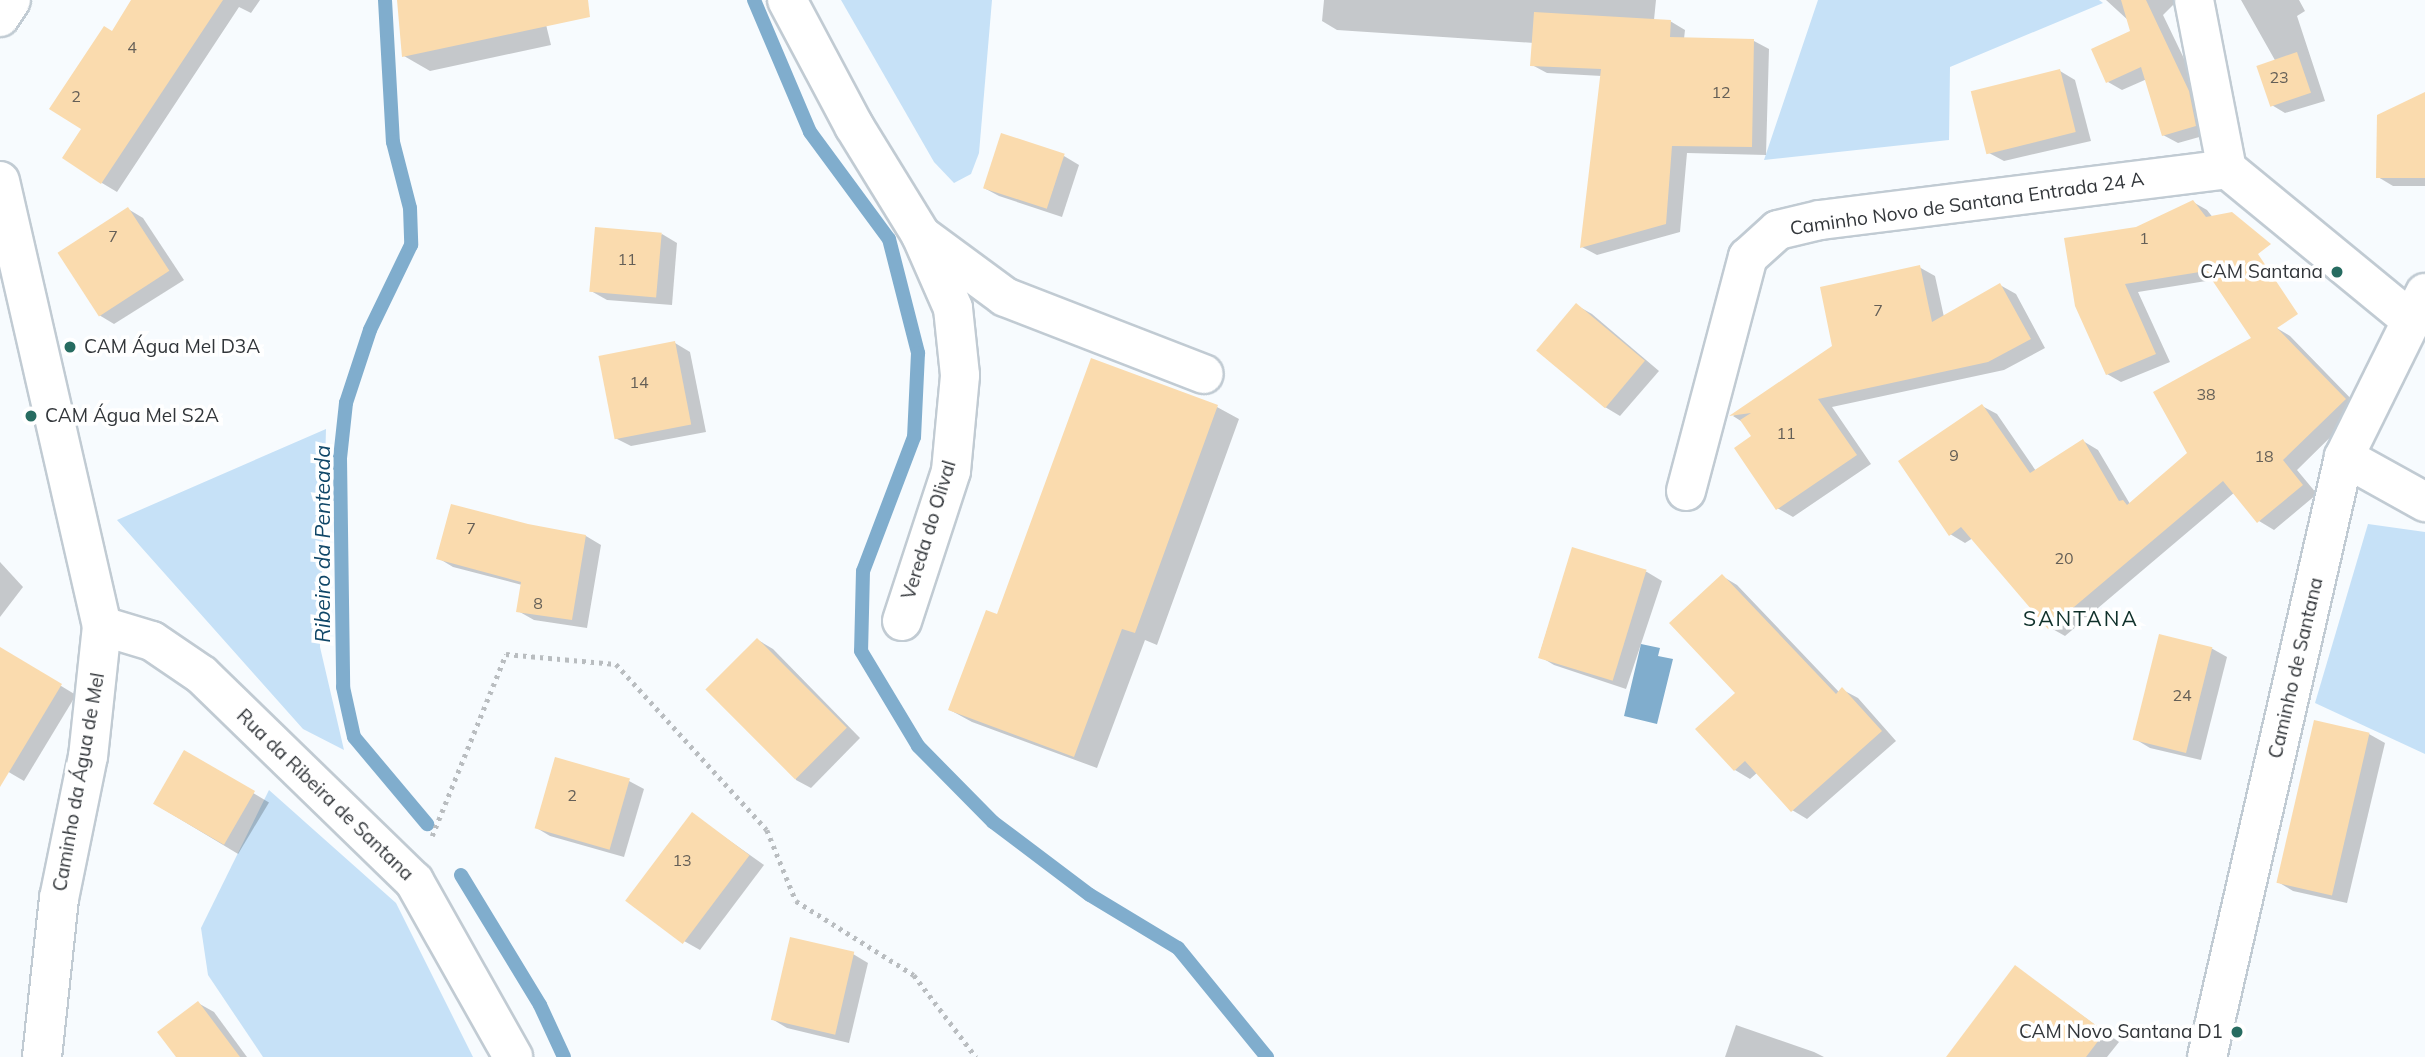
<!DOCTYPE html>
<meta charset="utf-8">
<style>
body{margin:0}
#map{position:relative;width:2425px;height:1057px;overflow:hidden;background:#f7fbfe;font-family:Mulish,sans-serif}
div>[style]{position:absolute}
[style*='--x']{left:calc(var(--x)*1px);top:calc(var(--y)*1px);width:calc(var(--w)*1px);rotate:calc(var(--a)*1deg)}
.green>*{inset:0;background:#c6e1f7}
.water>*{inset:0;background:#80adcd}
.shadow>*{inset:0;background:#0003;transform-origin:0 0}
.stream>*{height:14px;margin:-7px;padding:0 7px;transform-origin:7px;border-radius:7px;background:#80adcd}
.building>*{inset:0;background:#fadbae;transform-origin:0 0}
.path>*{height:4.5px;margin-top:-2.25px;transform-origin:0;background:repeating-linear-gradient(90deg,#b9bdc0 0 3.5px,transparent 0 8.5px)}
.roads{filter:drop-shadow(2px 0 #c1cbd3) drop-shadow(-2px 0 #c1cbd3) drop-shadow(0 2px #c1cbd3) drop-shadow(0 -2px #c1cbd3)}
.street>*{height:38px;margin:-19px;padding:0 19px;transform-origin:19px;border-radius:19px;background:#fff}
.dots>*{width:19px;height:19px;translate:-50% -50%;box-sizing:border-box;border:4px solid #fff;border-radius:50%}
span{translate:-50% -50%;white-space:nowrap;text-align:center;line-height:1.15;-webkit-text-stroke:7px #fff;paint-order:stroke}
.number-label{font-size:16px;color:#645f57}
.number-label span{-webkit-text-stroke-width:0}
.street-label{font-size:19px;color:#32363a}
.poi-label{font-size:19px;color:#32363a}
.right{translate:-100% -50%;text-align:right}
.left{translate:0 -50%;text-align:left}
.water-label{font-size:21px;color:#104768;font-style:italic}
.neighbourhood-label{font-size:21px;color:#10312b;letter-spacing:2px}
</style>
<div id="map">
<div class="green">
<div style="clip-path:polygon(841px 0,992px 0,979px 153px,971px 174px,954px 183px,934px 162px)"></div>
<div style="clip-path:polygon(1818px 0,2099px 0,2103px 3px,1950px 67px,1949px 140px,1764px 160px)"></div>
<div style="clip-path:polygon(326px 429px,320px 647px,344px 750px,303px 729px,117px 520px)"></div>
<div style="clip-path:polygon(2368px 524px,2425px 532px,2425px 754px,2315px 703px)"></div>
<div style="clip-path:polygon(269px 790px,396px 903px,473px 1057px,263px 1057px,208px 975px,201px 928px)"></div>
</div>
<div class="water">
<div style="clip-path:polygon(1641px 644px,1660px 648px,1658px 656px,1673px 659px,1657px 724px,1624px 716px)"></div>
</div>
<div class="shadow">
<div style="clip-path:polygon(136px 0,260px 0,251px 13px,239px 7px,117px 192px,102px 183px,84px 129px,112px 33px)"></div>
<div style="clip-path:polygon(399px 0,540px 0,551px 45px,430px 71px,404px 56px)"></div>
<div style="clip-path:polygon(1324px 0,1656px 0,1654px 20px,1670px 21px,1685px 30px,1684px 39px,1754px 41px,1769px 49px,1766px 155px,1687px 153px,1680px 232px,1597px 255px,1582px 247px,1602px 76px,1547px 73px,1532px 65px,1534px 43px,1337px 30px,1322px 21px)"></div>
<div style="clip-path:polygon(2106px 0,2178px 0,2163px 15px,2204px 100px,2210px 134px,2178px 143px,2163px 135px,2147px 79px,2122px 90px,2108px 82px,2132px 32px,2129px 21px)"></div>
<div style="clip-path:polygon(2241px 0,2299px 0,2305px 11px,2297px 16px,2325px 101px,2285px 113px,2270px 104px,2276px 62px)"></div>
<div style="clip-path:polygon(2060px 71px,2075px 80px,2091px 141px,2004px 161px,1989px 153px)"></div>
<div style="clip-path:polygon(2425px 101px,2425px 186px,2393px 186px,2378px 177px)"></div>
<div style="clip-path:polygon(1064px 156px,1079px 165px,1062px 217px,999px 196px,984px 188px)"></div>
<div style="clip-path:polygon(2193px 202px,2207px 210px,2225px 233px,2231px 277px,2138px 292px,2170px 362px,2121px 382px,2107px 374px,2077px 305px,2137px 228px)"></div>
<div style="clip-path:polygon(128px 209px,143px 218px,184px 280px,114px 324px,99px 315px,59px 253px)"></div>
<div style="clip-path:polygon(662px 234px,677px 243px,672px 305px,607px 300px,591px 291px)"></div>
<div style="clip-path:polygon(1919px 267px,1935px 276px,1944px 317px,2000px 285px,2016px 294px,2045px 348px,2004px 370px,1832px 407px,1871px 464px,1793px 517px,1777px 508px,1753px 437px,1744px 423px,1733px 416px,1834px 347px)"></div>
<div style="clip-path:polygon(1576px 305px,1592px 314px,1659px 371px,1620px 416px,1605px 407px,1538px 351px)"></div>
<div style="clip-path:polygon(2275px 327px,2290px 336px,2360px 408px,2297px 470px,2317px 494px,2274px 530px,2259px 521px,2235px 492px,2065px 636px,2049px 627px,1973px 538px,1965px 543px,1950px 534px,1982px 406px,1997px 414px,2036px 471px,2083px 441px,2098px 450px,2130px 504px,2189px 454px)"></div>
<div style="clip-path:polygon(675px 343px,690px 352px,706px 432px,631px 446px,615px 438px)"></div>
<div style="clip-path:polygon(1217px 407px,1239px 419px,1157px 645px,1145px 640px,1097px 768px,972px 722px,950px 710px,998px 617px)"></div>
<div style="clip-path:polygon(527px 526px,586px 536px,601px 545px,587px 628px,534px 620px,518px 611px,522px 585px,453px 567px,438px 558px)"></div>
<div style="clip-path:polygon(1573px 549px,1647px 572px,1662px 581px,1626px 689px,1554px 665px,1539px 656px)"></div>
<div style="clip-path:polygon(0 562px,23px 587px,0 617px)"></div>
<div style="clip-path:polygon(1722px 576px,1737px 585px,1839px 692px,1843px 690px,1858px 698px,1896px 741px,1807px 819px,1792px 810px,1758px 772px,1750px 779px,1735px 770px,1738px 693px)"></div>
<div style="clip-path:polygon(758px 640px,773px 649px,860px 738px,811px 788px,796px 780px)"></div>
<div style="clip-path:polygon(2211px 648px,2227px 657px,2201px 760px,2150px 748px,2135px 739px)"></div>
<div style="clip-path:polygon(0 649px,76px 695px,24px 781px,0 767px)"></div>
<div style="clip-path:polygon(2369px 734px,2385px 743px,2347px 903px,2293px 891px,2278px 882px)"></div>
<div style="left:185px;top:752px;width:98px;height:60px;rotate:31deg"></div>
<div style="clip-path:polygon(629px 781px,644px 789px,624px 857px,550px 836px,535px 827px)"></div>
<div style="clip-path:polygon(692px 814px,764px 865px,700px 950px,684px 941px)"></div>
<div style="clip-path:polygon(853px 954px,868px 963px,849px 1043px,787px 1028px,772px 1019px)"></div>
<div style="clip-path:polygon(2016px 968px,2119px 1042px,2107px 1057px,1948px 1057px)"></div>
<div style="clip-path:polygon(198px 1003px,214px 1012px,247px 1057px,178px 1057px)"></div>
<div style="clip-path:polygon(1736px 1025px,1814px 1052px,1824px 1057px,1725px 1057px)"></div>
</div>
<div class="stream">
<div style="--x:385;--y:0;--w:142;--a:86.8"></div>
<div style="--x:393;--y:142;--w:68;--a:75.6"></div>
<div style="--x:410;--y:208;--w:37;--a:88"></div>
<div style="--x:411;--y:245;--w:94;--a:115.8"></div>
<div style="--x:370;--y:330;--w:77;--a:108.2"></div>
<div style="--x:346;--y:403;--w:55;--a:96.2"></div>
<div style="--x:340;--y:458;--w:229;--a:89.2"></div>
<div style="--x:343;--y:687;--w:51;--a:77.6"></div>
<div style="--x:354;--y:737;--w:114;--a:50"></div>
<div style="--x:754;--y:0;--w:143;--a:67"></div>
<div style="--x:810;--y:132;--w:133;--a:53.6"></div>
<div style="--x:889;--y:239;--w:118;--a:75.7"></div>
<div style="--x:918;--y:353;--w:84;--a:92.7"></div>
<div style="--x:914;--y:437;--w:143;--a:110.8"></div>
<div style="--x:863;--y:571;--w:80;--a:91.4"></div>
<div style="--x:861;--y:651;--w:111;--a:59"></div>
<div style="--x:918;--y:746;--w:107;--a:45.4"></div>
<div style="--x:993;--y:822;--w:121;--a:37"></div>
<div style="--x:1090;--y:895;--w:103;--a:31.1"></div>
<div style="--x:1178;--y:948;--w:141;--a:50.8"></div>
<div style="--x:461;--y:875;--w:152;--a:58.7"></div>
<div style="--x:540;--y:1005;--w:57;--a:65.2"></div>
</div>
<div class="building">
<div style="clip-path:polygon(131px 0,223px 0,101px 184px,62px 158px,81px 129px,49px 109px,104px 26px,112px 31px)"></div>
<div style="clip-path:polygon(397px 0,588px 0,590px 17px,402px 57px)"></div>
<div style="clip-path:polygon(2121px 0,2146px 0,2189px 91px,2196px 126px,2162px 136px,2141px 67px,2106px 83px,2091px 49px,2130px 31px)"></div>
<div style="clip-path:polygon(1534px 12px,1671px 20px,1670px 37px,1754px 39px,1752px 147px,1672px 146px,1666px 224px,1580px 248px,1601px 69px,1530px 66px)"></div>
<div style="left:2297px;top:52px;width:43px;height:43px;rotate:71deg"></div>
<div style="left:2060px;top:69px;width:65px;height:92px;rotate:76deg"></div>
<div style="clip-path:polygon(2425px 92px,2425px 178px,2376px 178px,2377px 115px)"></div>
<div style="left:1001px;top:133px;width:67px;height:58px;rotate:18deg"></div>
<div style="clip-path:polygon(2193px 200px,2206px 217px,2232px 212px,2271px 244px,2258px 254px,2298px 314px,2277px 328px,2346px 399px,2283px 460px,2303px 485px,2257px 523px,2223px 481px,2048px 629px,1961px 527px,1949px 536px,1898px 461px,1982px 404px,2030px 473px,2083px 439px,2119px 501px,2123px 500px,2127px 505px,2187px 453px,2153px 392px,2251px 338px,2206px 271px,2125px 284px,2156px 354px,2106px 375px,2075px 306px,2064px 238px,2136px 227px)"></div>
<div style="left:128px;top:207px;width:76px;height:84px;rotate:57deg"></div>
<div style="left:595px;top:227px;width:67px;height:65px;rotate:5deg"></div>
<div style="clip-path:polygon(1920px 265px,1932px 322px,2000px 283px,2031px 339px,1988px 362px,1818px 399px,1857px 455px,1776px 510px,1734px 448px,1751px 436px,1740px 420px,1751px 413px,1729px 416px,1832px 346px,1820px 287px)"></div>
<div style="left:1576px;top:303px;width:90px;height:62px;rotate:40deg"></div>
<div style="left:675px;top:341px;width:85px;height:78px;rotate:79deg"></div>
<div style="clip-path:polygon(1091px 358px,1218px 405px,1135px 633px,1122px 629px,1074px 757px,948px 710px,986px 610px,997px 614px)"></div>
<div style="clip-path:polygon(451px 504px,528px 524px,586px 535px,572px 620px,516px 612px,521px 582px,436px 559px)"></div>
<div style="left:1572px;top:547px;width:78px;height:116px;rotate:17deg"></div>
<div style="clip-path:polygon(1722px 574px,1836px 694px,1842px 687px,1882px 731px,1791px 812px,1745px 761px,1734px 771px,1695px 729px,1735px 693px,1669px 623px)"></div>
<div style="left:2159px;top:634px;width:55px;height:109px;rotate:14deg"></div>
<div style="left:757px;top:638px;width:127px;height:73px;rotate:45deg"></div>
<div style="clip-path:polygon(0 647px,62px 684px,0 787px)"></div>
<div style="left:2314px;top:720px;width:57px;height:167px;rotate:13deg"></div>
<div style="left:184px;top:750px;width:82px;height:62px;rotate:30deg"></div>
<div style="left:555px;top:757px;width:78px;height:74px;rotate:16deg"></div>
<div style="left:692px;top:812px;width:72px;height:111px;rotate:37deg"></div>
<div style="left:790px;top:937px;width:66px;height:85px;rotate:13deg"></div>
<div style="clip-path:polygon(2015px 965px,2105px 1032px,2086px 1057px,1946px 1057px)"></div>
<div style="clip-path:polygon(198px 1001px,240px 1057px,176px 1057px,157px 1032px)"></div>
</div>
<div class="path">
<div style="--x:432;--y:836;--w:196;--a:-67.9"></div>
<div style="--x:506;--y:654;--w:110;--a:5.2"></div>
<div style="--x:616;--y:664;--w:224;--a:47.7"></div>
<div style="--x:767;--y:830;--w:77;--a:67.8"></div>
<div style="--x:796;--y:901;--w:139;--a:32.1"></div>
<div style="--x:914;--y:975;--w:103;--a:52.9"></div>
</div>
<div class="roads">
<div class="street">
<div style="--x:787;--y:0;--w:143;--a:62"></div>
<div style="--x:854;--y:126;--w:128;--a:58.4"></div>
<div style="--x:921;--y:235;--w:104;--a:36.4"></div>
<div style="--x:1005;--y:297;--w:213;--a:21.2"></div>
<div style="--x:2194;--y:0;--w:172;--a:79"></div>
<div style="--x:2227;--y:169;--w:238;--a:39.4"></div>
<div style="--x:0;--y:17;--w:20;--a:-57"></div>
<div style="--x:0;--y:181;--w:457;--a:77.1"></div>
<div style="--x:102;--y:626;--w:131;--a:96.1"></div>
<div style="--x:88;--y:756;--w:145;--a:101.5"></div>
<div style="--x:59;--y:898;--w:160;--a:96.1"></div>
<div style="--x:2344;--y:457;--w:93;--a:29.1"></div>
<div style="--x:1686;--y:491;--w:242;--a:-75.2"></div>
<div style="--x:1748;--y:257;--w:40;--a:-42"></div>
<div style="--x:1778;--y:230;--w:43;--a:-13.4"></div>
<div style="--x:1820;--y:220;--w:410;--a:-7.1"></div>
<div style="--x:902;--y:621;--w:158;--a:-71.9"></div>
<div style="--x:951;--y:471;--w:96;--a:-84.6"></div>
<div style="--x:960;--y:375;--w:67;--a:-96"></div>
<div style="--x:953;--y:308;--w:80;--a:-113.7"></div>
<div style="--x:102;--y:626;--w:52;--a:16.7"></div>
<div style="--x:152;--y:641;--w:60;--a:34.2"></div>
<div style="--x:202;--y:675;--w:296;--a:44.2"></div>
<div style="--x:414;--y:881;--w:202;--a:60.6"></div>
<div style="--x:2207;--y:1057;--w:615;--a:-77.14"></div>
<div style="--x:2344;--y:457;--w:183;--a:-63.7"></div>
</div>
</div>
<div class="dots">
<div style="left:2337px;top:272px;background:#276c61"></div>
<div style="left:70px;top:347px;background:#276c61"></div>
<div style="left:31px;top:416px;background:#276c61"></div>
<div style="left:2237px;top:1032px;background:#276c61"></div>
</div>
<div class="number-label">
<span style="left:132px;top:47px">4</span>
<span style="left:2279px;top:77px">23</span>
<span style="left:1721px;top:92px">12</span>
<span style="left:76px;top:96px">2</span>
<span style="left:113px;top:236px">7</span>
<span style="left:2144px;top:238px">1</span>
<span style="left:627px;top:259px">11</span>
<span style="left:1878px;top:310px">7</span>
<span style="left:639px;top:382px">14</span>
<span style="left:2206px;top:394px">38</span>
<span style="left:1786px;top:433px">11</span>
<span style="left:1954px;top:455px">9</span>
<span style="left:2264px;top:456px">18</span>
<span style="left:471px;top:528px">7</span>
<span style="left:2064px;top:558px">20</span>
<span style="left:538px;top:603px">8</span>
<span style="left:2182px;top:695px">24</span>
<span style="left:572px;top:795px">2</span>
<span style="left:682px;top:860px">13</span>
</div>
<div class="street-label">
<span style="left:1967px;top:204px;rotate:-8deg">Caminho Novo de Santana Entrada 24 A</span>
<span style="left:929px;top:530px;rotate:-73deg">Vereda do Olival</span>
<span style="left:2296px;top:668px;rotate:-77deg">Caminho de Santana</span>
<span style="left:79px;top:782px;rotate:-80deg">Caminho da Água de Mel</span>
<span style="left:325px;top:795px;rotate:44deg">Rua da Ribeira de Santana</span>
</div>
<div class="poi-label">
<span class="right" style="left:2323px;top:272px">CAM Santana</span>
<span class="left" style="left:84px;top:347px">CAM Água Mel D3A</span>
<span class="left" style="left:45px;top:416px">CAM Água Mel S2A</span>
<span class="right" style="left:2223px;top:1032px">CAM Novo Santana D1</span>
</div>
<div class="water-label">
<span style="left:322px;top:544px;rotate:-90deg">Ribeiro da Penteada</span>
</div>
<div class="neighbourhood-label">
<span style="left:2081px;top:618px">SANTANA</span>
</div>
</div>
